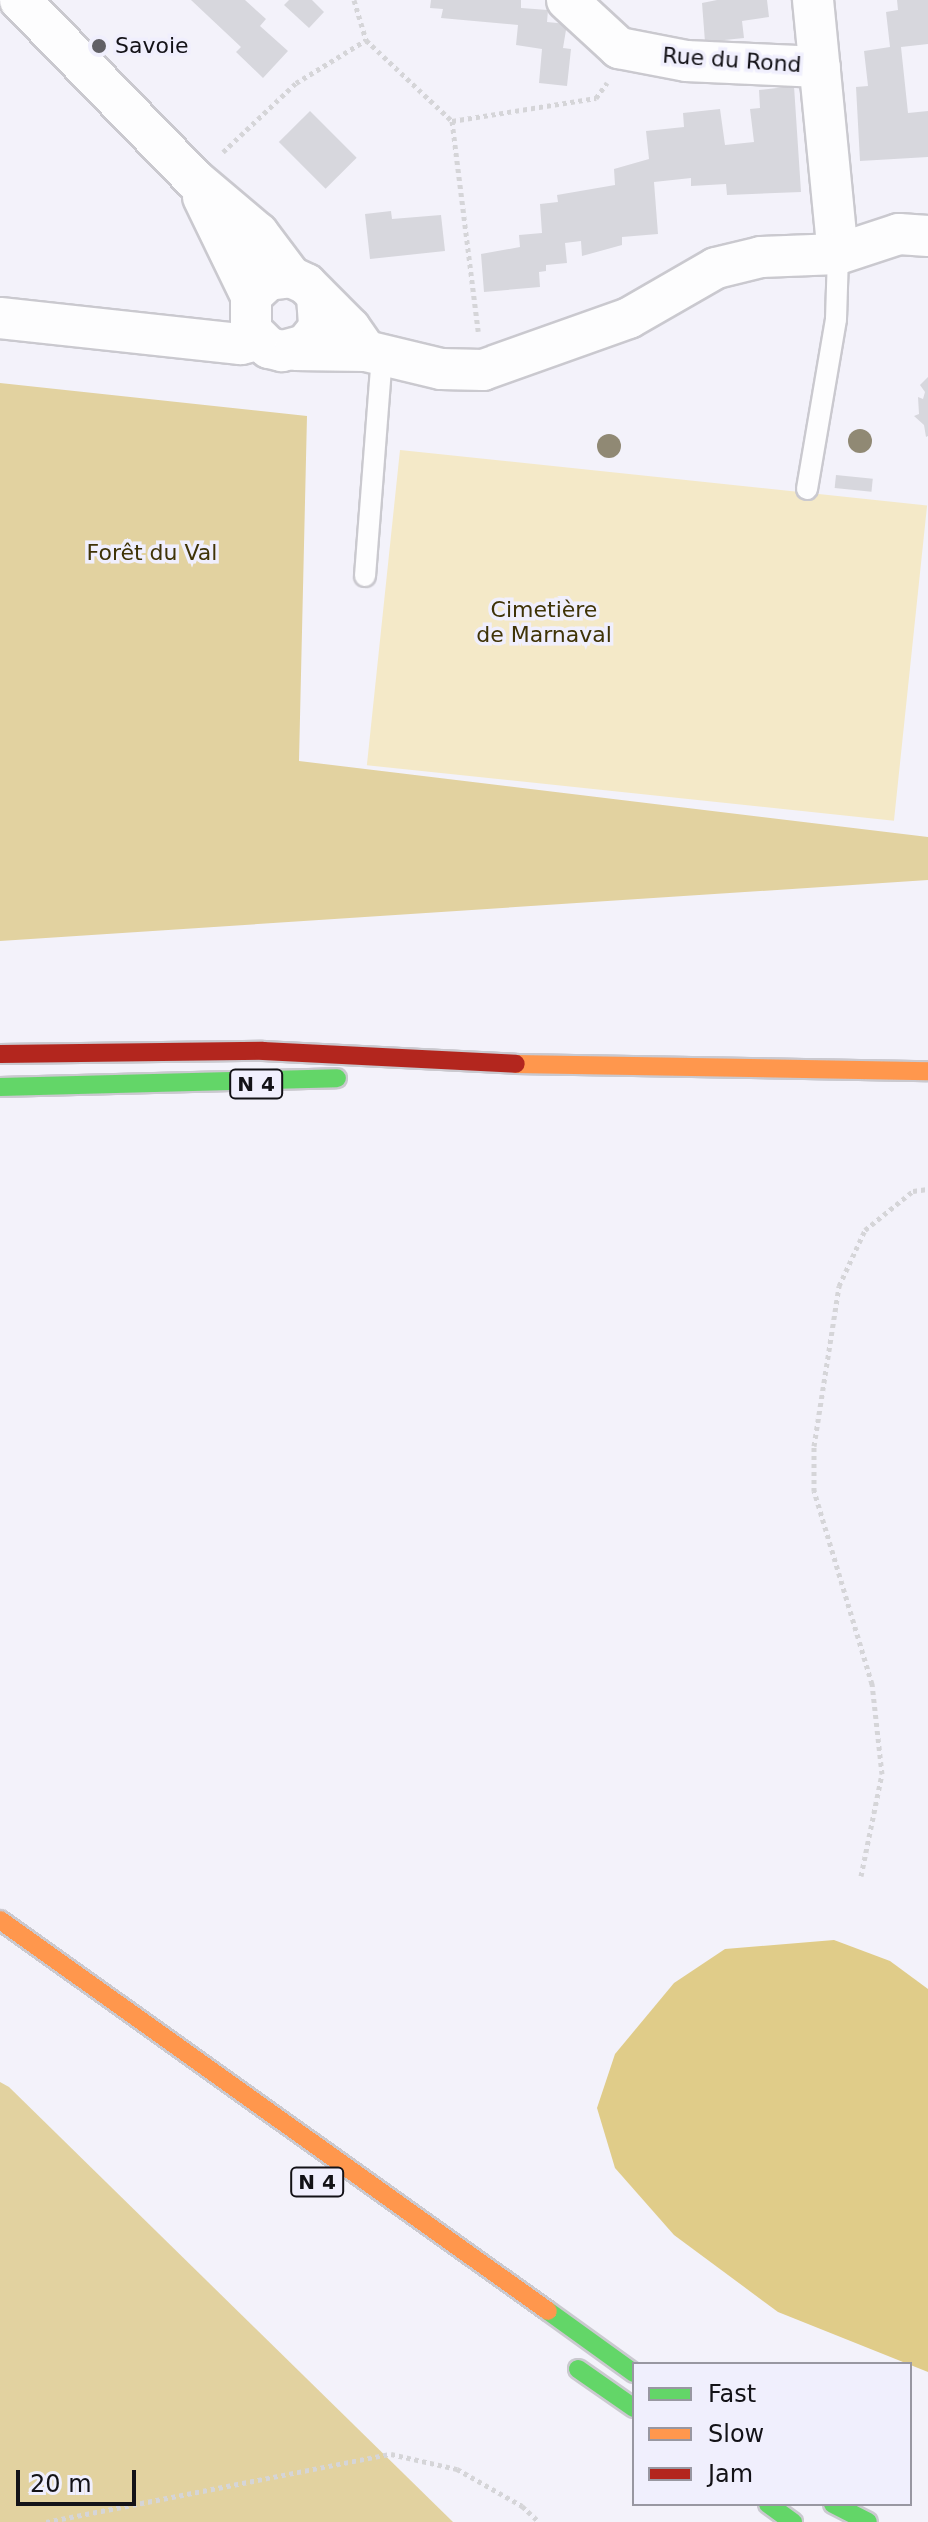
<!DOCTYPE html>
<meta charset="utf-8">
<style>
body{margin:0}
#map{position:relative;width:928px;height:2522px;overflow:hidden;background:#f3f2fa;font-family:"DejaVu Sans",sans-serif}
div>[style]{position:absolute}
[style*='--x']{left:calc(var(--x)*1px);top:calc(var(--y)*1px);width:calc(var(--w)*1px);rotate:calc(var(--a)*1deg)}
.green>*{inset:0;background:#f4e9c8;transform-origin:0 0}
.forest>*{inset:0;background:#e2d2a0}
.water>*{inset:0;background:#e0cc89}
.building>*{inset:0;background:#d7d7dd;transform-origin:0 0}
.path>*{height:5px;margin-top:-2.5px;transform-origin:0;background:repeating-linear-gradient(90deg,#d5d5d8 0 4px,transparent 0 8px)}
.roads{filter:drop-shadow(2px 0 #cac9cf) drop-shadow(-2px 0 #cac9cf) drop-shadow(0 2px #cac9cf) drop-shadow(0 -2px #cac9cf)}
.lane>*{height:20px;margin:-10px;padding:0 10px;transform-origin:10px;border-radius:10px;background:#fdfdfe}
.street>*{height:40px;margin:-20px;padding:0 20px;transform-origin:20px;border-radius:20px;background:#fdfdfe}
.fast>*{height:18px;margin:-9px;padding:0 9px;transform-origin:9px;border-radius:9px;background:#63d668}
.slow>*{height:18px;margin:-9px;padding:0 9px;transform-origin:9px;border-radius:9px;background:#ff974d}
.jam>*{height:18px;margin:-9px;padding:0 9px;transform-origin:9px;border-radius:9px;background:#b3261e}
.trees>*{width:24px;height:24px;margin:-12px;border-radius:50%;background:#908974}
.dots>*{width:22px;height:22px;translate:-50% -50%;box-sizing:border-box;border:4px solid #f0effd;border-radius:50%}
span{translate:-50% -50%;white-space:nowrap;text-align:center;line-height:1.15;-webkit-text-stroke:7px #f0effd;paint-order:stroke}
.shield-label span{padding:2px 6px;background:#f0effd;border:2px solid;border-radius:6px;-webkit-text-stroke-width:0}
.shield-label{font-size:20px;color:#131217;font-weight:700}
.poi-label{font-size:22px;color:#131217}
.left{translate:0 -50%;text-align:left}
.street-label{font-size:22px;color:#131217}
.park-label{font-size:22px;color:#3f3307}
.legend{position:absolute;left:632px;top:2362px;width:280px;height:144px;box-sizing:border-box;background:#f0effd;border:2px solid #9897a1;margin:0;padding:10px 14px;list-style:none;font-size:24px;color:#131217}
.legend li{display:flex;align-items:center;gap:16px;height:40px}
.legend b{width:40px;border:2px solid #9897a1}
.scale{position:absolute;left:16px;top:2470px;width:120px;height:36px;box-sizing:border-box;border:4px solid #131217;border-top:0;padding-left:10px;font-size:24px;line-height:28px;white-space:nowrap;color:#131217;-webkit-text-stroke:6px #f0effd;paint-order:stroke}
</style>
<div id="map">
<div class="green">
<div style="left:400px;top:450px;width:530px;height:317px;rotate:6deg"></div>
</div>
<div class="forest">
<div style="clip-path:polygon(0 383px,307px 416px,299px 761px,928px 837px,928px 880px,0 941px)"></div>
<div style="clip-path:polygon(0 2082px,9px 2087px,453px 2522px,0 2522px)"></div>
</div>
<div class="water">
<div style="clip-path:polygon(834px 1940px,890px 1961px,928px 1989px,928px 2372px,778px 2312px,674px 2235px,615px 2168px,597px 2108px,615px 2054px,674px 1983px,725px 1949px)"></div>
</div>
<div class="building">
<div style="clip-path:polygon(191px 0,245px 0,266px 19px,260px 26px,288px 51px,263px 78px,236px 52px,241px 47px)"></div>
<div style="clip-path:polygon(289px 0,312px 0,324px 12px,309px 28px,284px 5px)"></div>
<div style="clip-path:polygon(431px 0,521px 0,521px 8px,548px 10px,547px 22px,567px 24px,563px 48px,571px 49px,567px 86px,539px 83px,542px 49px,516px 45px,518px 25px,441px 18px,443px 9px,430px 8px)"></div>
<div style="clip-path:polygon(717px 0,767px 0,769px 17px,742px 21px,744px 38px,705px 42px,702px 3px)"></div>
<div style="clip-path:polygon(897px 0,928px 0,928px 44px,901px 47px,908px 113px,928px 111px,928px 157px,860px 161px,856px 87px,868px 86px,864px 51px,890px 47px,886px 12px,898px 10px)"></div>
<div style="clip-path:polygon(794px 86px,801px 192px,727px 195px,726px 184px,691px 186px,691px 178px,654px 182px,658px 234px,622px 237px,622px 245px,582px 256px,581px 241px,565px 243px,567px 263px,546px 265px,546px 271px,539px 272px,540px 287px,484px 292px,481px 254px,520px 247px,519px 235px,542px 233px,540px 204px,558px 202px,557px 195px,615px 185px,614px 169px,649px 159px,646px 131px,684px 127px,683px 113px,720px 109px,725px 145px,754px 142px,750px 109px,760px 108px,759px 90px)"></div>
<div style="left:310px;top:111px;width:66px;height:44px;rotate:45deg"></div>
<div style="clip-path:polygon(391px 211px,392px 219px,441px 215px,445px 251px,370px 259px,365px 214px)"></div>
<div style="clip-path:polygon(928px 377px,928px 436px,926px 437px,924px 425px,914px 416px,919px 414px,918px 397px,923px 399px,925px 392px,920px 385px)"></div>
<div style="left:836px;top:475px;width:37px;height:13px;rotate:6deg"></div>
</div>
<div class="path">
<div style="--x:354;--y:0;--w:42;--a:73.3"></div>
<div style="--x:366;--y:40;--w:118;--a:43.3"></div>
<div style="--x:452;--y:121;--w:146;--a:-9.1"></div>
<div style="--x:596;--y:98;--w:19;--a:-54"></div>
<div style="--x:452;--y:121;--w:212;--a:82.9"></div>
<div style="--x:223;--y:152;--w:100;--a:-43.4"></div>
<div style="--x:296;--y:83;--w:82;--a:-31.6"></div>
<div style="--x:861;--y:1876;--w:104;--a:-78.4"></div>
<div style="--x:882;--y:1774;--w:91;--a:-96.3"></div>
<div style="--x:872;--y:1684;--w:202;--a:-106.7"></div>
<div style="--x:814;--y:1491;--w:45;--a:-90"></div>
<div style="--x:814;--y:1446;--w:162;--a:-81.1"></div>
<div style="--x:839;--y:1286;--w:62;--a:-65.1"></div>
<div style="--x:865;--y:1230;--w:62;--a:-39.1"></div>
<div style="--x:913;--y:1191;--w:15;--a:-8"></div>
<div style="--x:46;--y:2522;--w:352;--a:-11.2"></div>
<div style="--x:391;--y:2454;--w:68;--a:12.8"></div>
<div style="--x:457;--y:2469;--w:75;--a:29.6"></div>
<div style="--x:522;--y:2506;--w:23;--a:43"></div>
</div>
<div class="roads">
<div class="lane">
<div style="--x:807;--y:489;--w:172;--a:-80.3"></div>
<div style="--x:836;--y:319;--w:65;--a:-88.2"></div>
<div style="--x:365;--y:576;--w:222;--a:-85.6"></div>
</div>
<div class="street">
<div style="--x:20;--y:0;--w:250;--a:45.8"></div>
<div style="--x:194;--y:179;--w:84;--a:40.2"></div>
<div style="--x:258;--y:233;--w:55;--a:53.1"></div>
<div style="--x:567;--y:0;--w:71;--a:42.7"></div>
<div style="--x:619;--y:48;--w:68;--a:11"></div>
<div style="--x:686;--y:61;--w:134;--a:2.6"></div>
<div style="--x:813;--y:0;--w:255;--a:84.4"></div>
<div style="--x:203;--y:197;--w:110;--a:64.1"></div>
<div style="--x:317;--y:296;--w:32;--a:86"></div>
<div style="--x:319;--y:328;--w:22;--a:129"></div>
<div style="--x:305;--y:345;--w:24;--a:165"></div>
<div style="--x:282;--y:351;--w:13;--a:-167"></div>
<div style="--x:269;--y:348;--w:25;--a:-135"></div>
<div style="--x:251;--y:330;--w:34;--a:-90"></div>
<div style="--x:251;--y:296;--w:23;--a:-43"></div>
<div style="--x:268;--y:280;--w:23;--a:-7"></div>
<div style="--x:291;--y:277;--w:17;--a:25"></div>
<div style="--x:306;--y:284;--w:62;--a:45"></div>
<div style="--x:350;--y:328;--w:28;--a:55"></div>
<div style="--x:0;--y:318;--w:242;--a:6.2"></div>
<div style="--x:241;--y:344;--w:16;--a:-14"></div>
<div style="--x:295;--y:350;--w:71;--a:0.8"></div>
<div style="--x:366;--y:351;--w:77;--a:13.5"></div>
<div style="--x:441;--y:369;--w:42;--a:1.4"></div>
<div style="--x:483;--y:370;--w:155;--a:-19.6"></div>
<div style="--x:629;--y:318;--w:100;--a:-29.9"></div>
<div style="--x:716;--y:268;--w:46;--a:-13.7"></div>
<div style="--x:761;--y:257;--w:77;--a:-2.2"></div>
<div style="--x:838;--y:254;--w:64;--a:-18.2"></div>
<div style="--x:899;--y:234;--w:29;--a:4"></div>
</div>
<div class="fast">
<div style="--x:0;--y:1087;--w:337;--a:-1.5"></div>
<div style="--x:548;--y:2311;--w:106;--a:35.8"></div>
<div style="--x:578;--y:2369;--w:68;--a:34.9"></div>
<div style="--x:768;--y:2504;--w:31;--a:36"></div>
<div style="--x:833;--y:2504;--w:39;--a:27"></div>
</div>
<div class="slow">
<div style="--x:516;--y:1064;--w:412;--a:1"></div>
<div style="--x:0;--y:1920;--w:673;--a:35.51"></div>
</div>
<div class="jam">
<div style="--x:0;--y:1054;--w:263;--a:-0.7"></div>
<div style="--x:263;--y:1051;--w:253;--a:2.9"></div>
</div>
</div>
<div class="trees">
<div style="left:860px;top:441px"></div>
<div style="left:609px;top:446px"></div>
</div>
<div class="dots">
<div style="left:99px;top:46px;background:#616066"></div>
</div>
<div class="shield-label">
<span style="left:256px;top:1084px">N 4</span>
<span style="left:317px;top:2182px">N 4</span>
</div>
<div class="poi-label">
<span class="left" style="left:115px;top:46px">Savoie</span>
</div>
<div class="street-label">
<span style="left:732px;top:60px;rotate:4deg">Rue du Rond</span>
</div>
<div class="park-label">
<span style="left:152px;top:553px">Forêt du Val</span>
<span style="left:544px;top:622px">Cimetière<br>de Marnaval</span>
</div>
<ul class="legend">
<li><b style="height:10px;background:#63d668"></b>Fast</li>
<li><b style="height:10px;background:#ff974d"></b>Slow</li>
<li><b style="height:10px;background:#b3261e"></b>Jam</li>
</ul>
<div class="scale">20 m</div>
</div>
